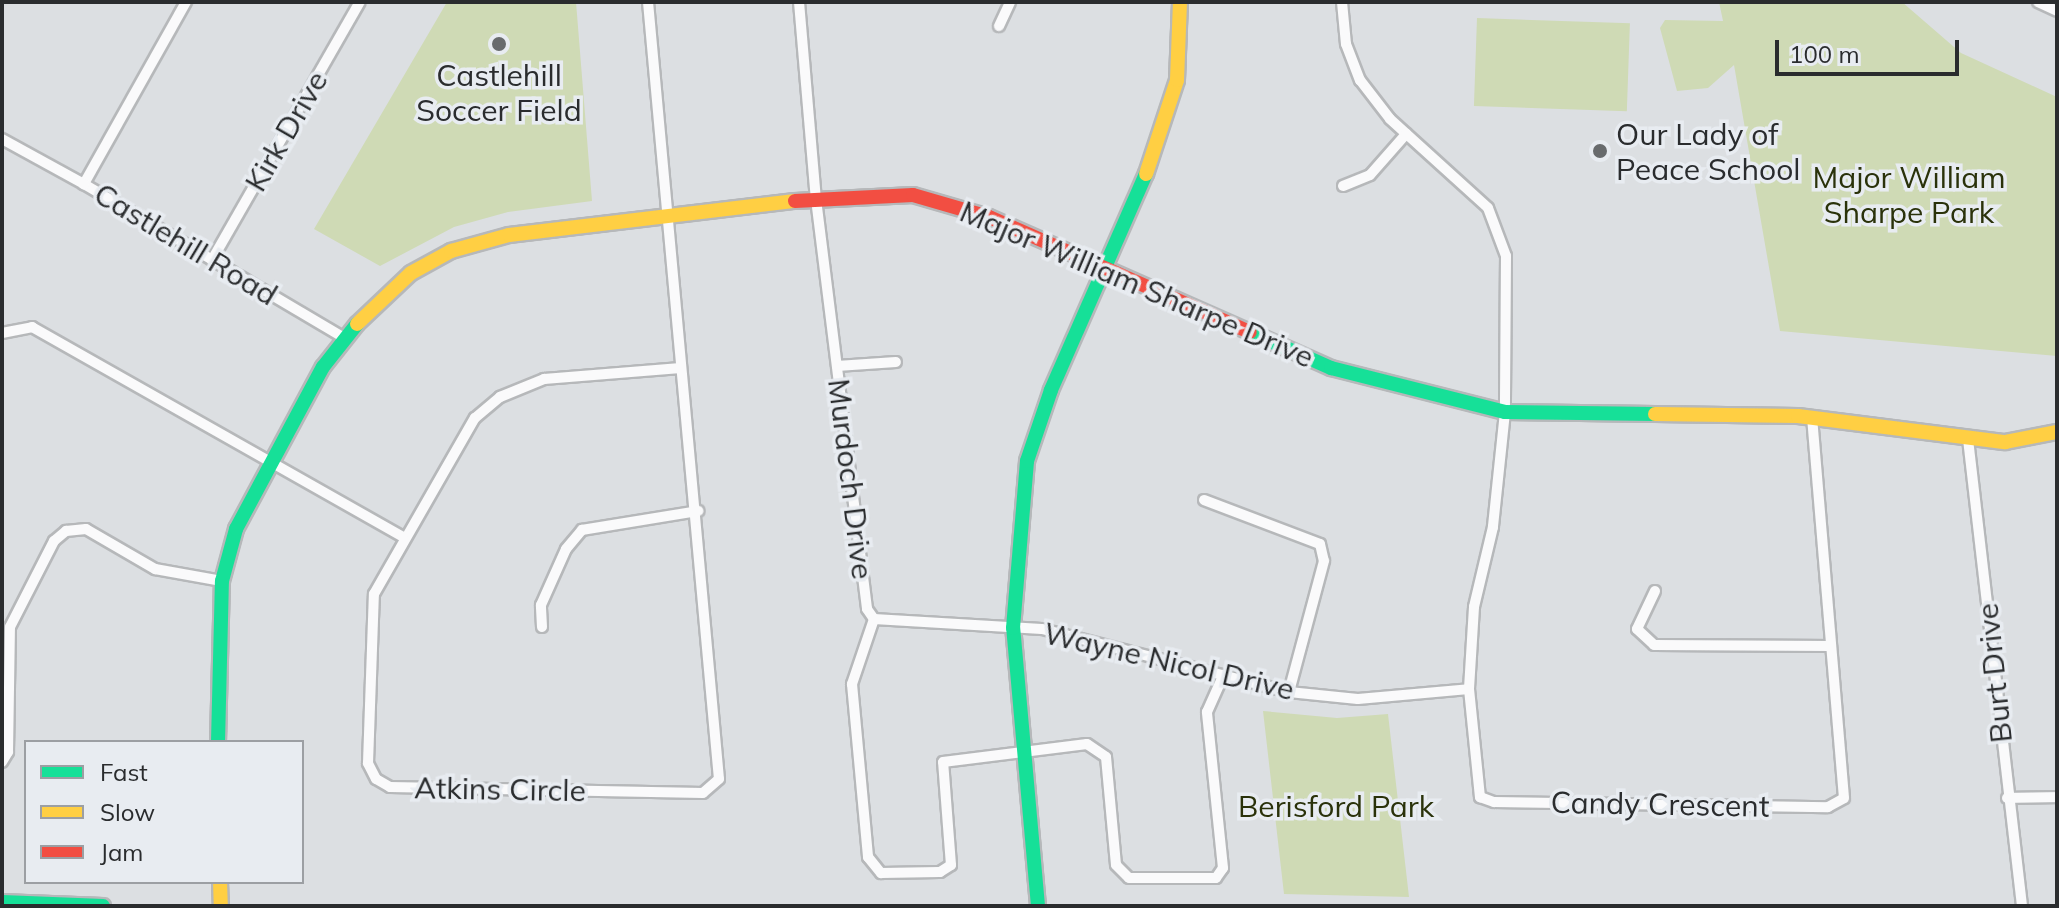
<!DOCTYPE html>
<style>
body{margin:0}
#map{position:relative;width:2059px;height:908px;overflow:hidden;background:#dcdfe2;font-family:Mulish,sans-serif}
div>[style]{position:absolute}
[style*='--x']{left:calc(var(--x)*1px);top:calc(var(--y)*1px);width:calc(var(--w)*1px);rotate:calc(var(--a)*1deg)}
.green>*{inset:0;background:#cfdab5;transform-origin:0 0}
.roads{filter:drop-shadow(2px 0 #b6b8ba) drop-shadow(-2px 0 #b6b8ba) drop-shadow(0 2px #b6b8ba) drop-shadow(0 -2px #b6b8ba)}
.street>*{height:10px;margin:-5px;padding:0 5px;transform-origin:5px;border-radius:5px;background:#fafafb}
.fast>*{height:14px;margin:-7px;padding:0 7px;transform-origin:7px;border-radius:7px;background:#16e098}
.slow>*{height:14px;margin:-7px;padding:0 7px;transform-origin:7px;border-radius:7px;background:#ffcf43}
.jam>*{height:14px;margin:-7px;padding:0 7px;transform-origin:7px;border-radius:7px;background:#f24e42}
.dots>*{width:22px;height:22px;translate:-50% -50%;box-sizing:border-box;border:4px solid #e8ecf1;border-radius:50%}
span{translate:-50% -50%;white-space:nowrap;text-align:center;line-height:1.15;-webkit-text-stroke:7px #e8ecf1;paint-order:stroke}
.poi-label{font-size:30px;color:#2a2c2e}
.left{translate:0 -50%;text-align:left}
.street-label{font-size:30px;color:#2a2c2e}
.park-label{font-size:30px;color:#2a320a}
.frame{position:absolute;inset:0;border:4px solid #2a2c2e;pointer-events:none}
.legend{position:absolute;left:24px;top:740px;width:280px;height:144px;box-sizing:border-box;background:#e8ecf1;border:2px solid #9c9fa3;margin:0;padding:10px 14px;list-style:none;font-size:24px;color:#2a2c2e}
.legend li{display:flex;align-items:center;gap:16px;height:40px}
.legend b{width:40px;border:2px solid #9c9fa3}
.scale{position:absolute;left:1775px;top:40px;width:184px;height:36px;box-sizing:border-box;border:4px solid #2a2c2e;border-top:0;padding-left:10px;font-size:24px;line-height:28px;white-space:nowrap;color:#2a2c2e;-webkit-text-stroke:6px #e8ecf1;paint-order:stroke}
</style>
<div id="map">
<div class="green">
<div style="clip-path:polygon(447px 2px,576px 2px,592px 201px,508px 212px,454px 227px,380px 266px,314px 229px)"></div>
<div style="clip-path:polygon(1719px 2px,1902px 2px,1961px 53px,2057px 97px,2057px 356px,1780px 331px,1734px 65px,1708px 88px,1677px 91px,1660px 28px,1665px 20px,1723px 21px)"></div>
<div style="left:1477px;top:18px;width:153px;height:88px;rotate:2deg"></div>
<div style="clip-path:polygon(1263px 711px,1337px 718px,1388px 714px,1409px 897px,1284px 894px)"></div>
</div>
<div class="roads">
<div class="street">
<div style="--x:186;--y:2;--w:209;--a:119.3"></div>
<div style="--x:84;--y:184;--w:301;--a:30.6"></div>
<div style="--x:648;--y:2;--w:780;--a:84.78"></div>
<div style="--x:719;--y:779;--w:21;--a:139"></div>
<div style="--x:703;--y:793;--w:313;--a:-178.9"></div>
<div style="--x:390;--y:787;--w:16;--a:-150"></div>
<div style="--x:376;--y:779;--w:18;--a:-117"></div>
<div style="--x:368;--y:763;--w:169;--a:-88"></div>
<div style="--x:374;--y:594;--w:203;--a:-60.2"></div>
<div style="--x:475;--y:418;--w:33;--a:-40"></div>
<div style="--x:500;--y:397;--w:48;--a:-22.2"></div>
<div style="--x:544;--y:379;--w:137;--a:-4.6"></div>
<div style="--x:799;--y:2;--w:198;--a:85.1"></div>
<div style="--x:816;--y:199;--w:413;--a:82.9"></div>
<div style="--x:867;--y:609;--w:12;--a:55"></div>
<div style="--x:874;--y:619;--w:168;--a:3.4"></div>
<div style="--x:1042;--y:629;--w:255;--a:14.3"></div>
<div style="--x:1289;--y:692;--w:69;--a:5.8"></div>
<div style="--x:1358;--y:699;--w:111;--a:-5.1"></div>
<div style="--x:1342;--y:2;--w:42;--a:84.6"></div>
<div style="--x:1346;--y:44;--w:39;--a:69"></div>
<div style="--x:1360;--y:80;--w:49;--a:52.4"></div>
<div style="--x:1390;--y:119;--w:132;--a:42.2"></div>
<div style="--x:1488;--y:208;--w:51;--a:69.4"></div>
<div style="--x:1506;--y:256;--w:156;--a:90.4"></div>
<div style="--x:1505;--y:412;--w:116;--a:96"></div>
<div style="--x:1493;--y:527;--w:82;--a:103.4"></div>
<div style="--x:1474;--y:607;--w:82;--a:93.5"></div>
<div style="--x:1469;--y:689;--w:109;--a:84.2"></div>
<div style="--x:1480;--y:797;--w:15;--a:20"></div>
<div style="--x:1494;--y:802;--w:334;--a:0.9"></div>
<div style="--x:1828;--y:807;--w:18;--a:-29"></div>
<div style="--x:1844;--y:798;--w:382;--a:-94.8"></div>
<div style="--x:2038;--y:2;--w:21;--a:25"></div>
<div style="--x:999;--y:26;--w:26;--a:-65"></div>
<div style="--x:2;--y:139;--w:94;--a:28.8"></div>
<div style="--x:1343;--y:186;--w:29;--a:-22"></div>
<div style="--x:1370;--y:175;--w:55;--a:-48.7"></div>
<div style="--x:212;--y:260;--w:297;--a:-60.2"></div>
<div style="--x:2;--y:333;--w:31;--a:-11"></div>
<div style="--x:32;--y:327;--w:426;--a:29.5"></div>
<div style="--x:837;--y:366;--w:59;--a:-3.9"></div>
<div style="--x:1968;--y:439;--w:470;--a:83.4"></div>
<div style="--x:1204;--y:500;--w:124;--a:20.8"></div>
<div style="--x:1320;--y:544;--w:17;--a:77"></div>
<div style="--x:1324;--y:561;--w:136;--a:105"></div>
<div style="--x:1655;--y:591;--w:42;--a:115.3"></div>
<div style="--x:1637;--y:629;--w:23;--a:43"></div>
<div style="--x:1654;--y:645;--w:177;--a:0.3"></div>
<div style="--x:874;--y:619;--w:69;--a:108.7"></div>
<div style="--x:852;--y:684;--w:174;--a:84.7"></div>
<div style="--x:868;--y:857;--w:21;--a:51"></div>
<div style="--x:881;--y:873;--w:59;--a:-1"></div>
<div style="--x:940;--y:872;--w:13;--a:-32"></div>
<div style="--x:951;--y:865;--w:103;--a:-94.4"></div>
<div style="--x:943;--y:762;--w:145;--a:-7.1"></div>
<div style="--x:1087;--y:744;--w:23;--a:34"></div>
<div style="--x:1106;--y:757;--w:108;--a:84.7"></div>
<div style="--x:1116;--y:865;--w:18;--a:45"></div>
<div style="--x:1129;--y:878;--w:87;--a:0"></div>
<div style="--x:1216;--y:878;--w:12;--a:-55"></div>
<div style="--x:1223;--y:868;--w:157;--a:-95.9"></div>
<div style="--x:1207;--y:712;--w:37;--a:-66"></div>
<div style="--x:542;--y:627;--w:22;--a:-93"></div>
<div style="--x:541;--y:605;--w:61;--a:-65.9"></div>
<div style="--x:566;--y:549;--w:25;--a:-50"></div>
<div style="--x:582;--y:530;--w:118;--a:-9.3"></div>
<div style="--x:2;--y:762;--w:12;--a:-59"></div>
<div style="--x:8;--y:752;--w:125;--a:-89.1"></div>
<div style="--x:10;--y:627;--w:97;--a:-62.9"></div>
<div style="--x:54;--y:541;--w:16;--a:-40"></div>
<div style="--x:66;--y:531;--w:20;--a:-6"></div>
<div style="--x:86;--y:529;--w:80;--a:30.1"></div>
<div style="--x:155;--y:569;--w:68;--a:10.2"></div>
<div style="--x:2007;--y:798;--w:50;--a:-1.1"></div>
</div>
<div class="fast">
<div style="--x:1250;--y:332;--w:89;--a:24"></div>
<div style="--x:1331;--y:368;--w:179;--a:14.2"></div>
<div style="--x:1505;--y:412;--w:150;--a:0.8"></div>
<div style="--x:218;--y:742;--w:161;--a:-88.6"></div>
<div style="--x:222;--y:581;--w:54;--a:-74.9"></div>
<div style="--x:236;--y:529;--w:184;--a:-61.8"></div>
<div style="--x:323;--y:367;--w:55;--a:-51.7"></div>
<div style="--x:2;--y:902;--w:101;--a:2.3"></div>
<div style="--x:1038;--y:906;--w:279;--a:-95.1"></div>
<div style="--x:1013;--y:628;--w:168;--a:-85.2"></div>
<div style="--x:1027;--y:461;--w:75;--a:-71.3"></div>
<div style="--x:1051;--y:390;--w:236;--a:-66.3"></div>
</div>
<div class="slow">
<div style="--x:1146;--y:174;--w:99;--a:-71.7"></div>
<div style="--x:1177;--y:80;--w:78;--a:-87.8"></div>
<div style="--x:357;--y:324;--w:74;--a:-43.4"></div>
<div style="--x:411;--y:273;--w:46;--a:-28.8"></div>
<div style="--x:451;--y:251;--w:60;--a:-15.4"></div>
<div style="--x:509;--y:235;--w:288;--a:-6.8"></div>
<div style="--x:1655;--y:414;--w:143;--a:0.8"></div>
<div style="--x:1798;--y:416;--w:209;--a:7.2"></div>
<div style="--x:2005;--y:442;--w:53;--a:-10.9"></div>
<div style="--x:220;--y:882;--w:24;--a:88"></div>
</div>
<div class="jam">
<div style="--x:795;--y:201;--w:118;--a:-2.9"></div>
<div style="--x:913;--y:195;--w:79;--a:16.1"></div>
<div style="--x:989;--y:217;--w:285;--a:23.8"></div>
</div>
</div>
<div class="dots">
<div style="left:499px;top:44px;background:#686b6d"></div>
<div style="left:1600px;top:151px;background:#686b6d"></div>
</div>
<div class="poi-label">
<span style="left:499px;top:92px">Castlehill<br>Soccer Field</span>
<span class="left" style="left:1616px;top:151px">Our Lady of<br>Peace School</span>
</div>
<div class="street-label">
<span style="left:286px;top:131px;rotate:-60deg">Kirk Drive</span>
<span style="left:186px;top:244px;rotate:31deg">Castlehill Road</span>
<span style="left:1137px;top:284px;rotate:23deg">Major William Sharpe Drive</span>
<span style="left:851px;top:479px;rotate:83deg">Murdoch Drive</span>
<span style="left:1169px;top:661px;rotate:13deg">Wayne Nicol Drive</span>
<span style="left:1994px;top:673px;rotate:-96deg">Burt Drive</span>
<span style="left:500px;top:789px;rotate:1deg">Atkins Circle</span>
<span style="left:1660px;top:804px;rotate:1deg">Candy Crescent</span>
</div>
<div class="park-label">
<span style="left:1909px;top:194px">Major William<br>Sharpe Park</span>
<span style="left:1336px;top:806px">Berisford Park</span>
</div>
<div class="frame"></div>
<ul class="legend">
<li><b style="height:10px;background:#16e098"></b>Fast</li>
<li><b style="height:10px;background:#ffcf43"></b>Slow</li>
<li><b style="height:10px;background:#f24e42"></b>Jam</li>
</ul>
<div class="scale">100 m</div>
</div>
